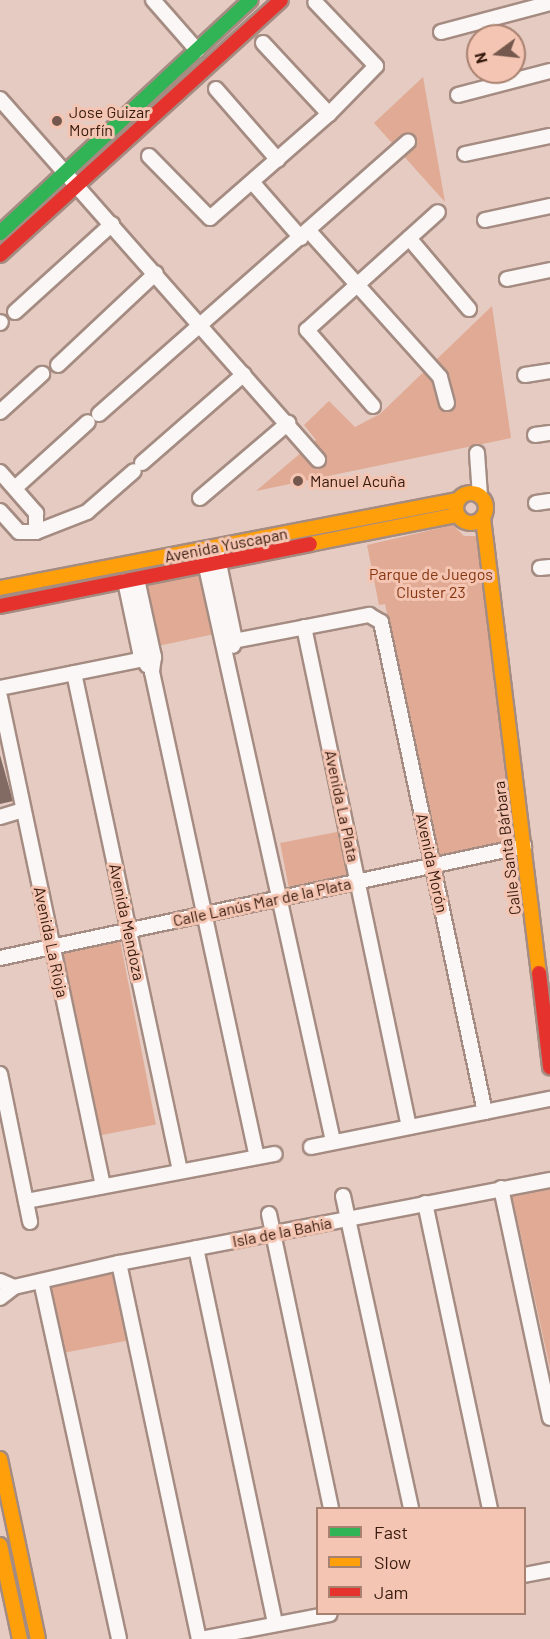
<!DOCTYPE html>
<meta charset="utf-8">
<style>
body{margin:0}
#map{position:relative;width:550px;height:1639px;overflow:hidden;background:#e5cbc1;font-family:Barlow,sans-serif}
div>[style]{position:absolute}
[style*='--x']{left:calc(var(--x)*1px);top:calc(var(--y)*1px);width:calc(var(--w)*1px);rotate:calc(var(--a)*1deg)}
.green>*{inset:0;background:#e0aa94;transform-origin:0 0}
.building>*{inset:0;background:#816b63}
.roads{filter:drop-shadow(2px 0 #a58c82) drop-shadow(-2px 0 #a58c82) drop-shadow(0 2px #a58c82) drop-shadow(0 -2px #a58c82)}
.street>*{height:14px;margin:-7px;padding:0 7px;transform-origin:7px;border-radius:7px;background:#fbf7f6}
.fast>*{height:14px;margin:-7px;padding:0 7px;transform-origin:7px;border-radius:7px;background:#30b455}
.slow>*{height:14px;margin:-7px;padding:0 7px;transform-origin:7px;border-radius:7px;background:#ff9f0a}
.slow>.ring{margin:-7px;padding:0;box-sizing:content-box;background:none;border:14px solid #ff9f0a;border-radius:50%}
.jam>*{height:14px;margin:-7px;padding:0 7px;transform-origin:7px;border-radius:7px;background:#e5322d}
.dots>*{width:16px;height:16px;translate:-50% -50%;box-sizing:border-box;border:3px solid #f4c5b2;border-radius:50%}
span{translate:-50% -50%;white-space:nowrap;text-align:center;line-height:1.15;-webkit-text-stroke:6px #f4c5b2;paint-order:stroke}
.poi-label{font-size:16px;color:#371a0e}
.left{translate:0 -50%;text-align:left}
.street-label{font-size:16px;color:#371a0e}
.park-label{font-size:16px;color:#863712}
.legend{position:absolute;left:316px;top:1507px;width:210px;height:108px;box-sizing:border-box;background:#f4c5b2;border:2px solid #a88170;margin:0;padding:8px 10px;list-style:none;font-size:18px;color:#371a0e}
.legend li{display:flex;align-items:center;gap:12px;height:30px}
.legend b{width:30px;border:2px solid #a88170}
.north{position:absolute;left:466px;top:24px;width:60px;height:60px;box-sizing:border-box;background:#f4c5b2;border:2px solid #a88170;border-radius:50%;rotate:255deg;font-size:16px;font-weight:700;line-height:24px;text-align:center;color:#371a0e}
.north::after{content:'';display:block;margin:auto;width:21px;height:27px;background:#74584d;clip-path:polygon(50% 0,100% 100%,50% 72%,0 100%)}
</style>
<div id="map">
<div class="green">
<div style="clip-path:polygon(423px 77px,445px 202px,374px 123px)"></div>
<div style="clip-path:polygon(492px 306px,511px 438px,256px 491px,316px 440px,304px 425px,329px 401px,355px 427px,380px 414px)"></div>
<div style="clip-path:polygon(453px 525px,464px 536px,476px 536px,518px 841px,439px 858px,385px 604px,379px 605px,367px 545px)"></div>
<div style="left:203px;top:574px;width:61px;height:59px;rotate:78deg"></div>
<div style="left:342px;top:831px;width:46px;height:63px;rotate:79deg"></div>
<div style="left:120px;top:940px;width:188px;height:59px;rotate:79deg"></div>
<div style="clip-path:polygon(550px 1189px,550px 1368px,512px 1195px)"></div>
<div style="left:113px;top:1272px;width:70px;height:66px;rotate:79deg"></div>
</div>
<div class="building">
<div style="clip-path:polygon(0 755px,13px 801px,0 804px)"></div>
</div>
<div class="roads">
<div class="street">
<div style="--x:153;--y:0;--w:67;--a:48.7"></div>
<div style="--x:441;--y:32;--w:113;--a:-14.9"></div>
<div style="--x:263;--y:43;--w:97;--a:47.1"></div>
<div style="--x:216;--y:89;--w:94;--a:48.9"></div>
<div style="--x:458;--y:95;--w:95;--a:-14.6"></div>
<div style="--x:0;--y:99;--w:481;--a:48.6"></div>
<div style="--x:465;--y:154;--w:87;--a:-12"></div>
<div style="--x:149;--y:156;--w:87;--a:45.5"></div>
<div style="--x:210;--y:218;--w:158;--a:-41.2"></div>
<div style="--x:329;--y:114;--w:67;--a:-45.6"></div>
<div style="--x:376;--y:66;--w:88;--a:-133.6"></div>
<div style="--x:253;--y:183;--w:73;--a:48.9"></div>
<div style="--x:485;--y:220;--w:66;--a:-12.2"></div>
<div style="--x:309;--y:231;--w:196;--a:48.1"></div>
<div style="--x:440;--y:377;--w:27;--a:75"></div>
<div style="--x:409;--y:238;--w:93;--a:49.8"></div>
<div style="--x:507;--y:279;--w:44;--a:-11.8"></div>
<div style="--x:15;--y:312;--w:131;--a:-42.2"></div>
<div style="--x:0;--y:323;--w:1;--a:-45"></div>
<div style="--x:58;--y:365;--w:134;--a:-43.2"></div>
<div style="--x:525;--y:375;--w:25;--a:-9"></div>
<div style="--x:373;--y:406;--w:101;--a:-131"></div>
<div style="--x:307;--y:330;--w:176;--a:-42"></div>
<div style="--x:0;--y:412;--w:57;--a:-42.1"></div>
<div style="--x:99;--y:414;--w:412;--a:-41.4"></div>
<div style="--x:535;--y:435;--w:15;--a:-8"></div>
<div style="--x:477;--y:453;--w:43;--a:86"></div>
<div style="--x:142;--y:463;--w:135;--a:-41.1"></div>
<div style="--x:0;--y:472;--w:55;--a:48.7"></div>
<div style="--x:36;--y:513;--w:19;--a:90"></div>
<div style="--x:15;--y:488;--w:98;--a:-42.1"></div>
<div style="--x:200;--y:498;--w:116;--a:-40.4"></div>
<div style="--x:536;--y:503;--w:14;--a:-8"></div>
<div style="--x:0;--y:511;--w:28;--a:48"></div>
<div style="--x:19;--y:532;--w:17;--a:0"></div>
<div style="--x:36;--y:532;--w:55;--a:-21.4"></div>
<div style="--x:87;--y:512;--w:62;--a:-41.1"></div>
<div style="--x:217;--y:554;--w:88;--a:78.2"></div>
<div style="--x:235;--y:640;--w:6;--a:108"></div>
<div style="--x:204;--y:558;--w:597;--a:77.52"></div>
<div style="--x:540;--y:568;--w:10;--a:-6"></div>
<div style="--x:137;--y:579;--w:80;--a:77.7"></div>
<div style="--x:154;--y:657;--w:15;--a:98"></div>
<div style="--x:152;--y:672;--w:495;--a:77.8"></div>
<div style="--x:125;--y:581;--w:73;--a:78.1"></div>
<div style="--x:140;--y:652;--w:15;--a:62"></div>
<div style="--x:304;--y:627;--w:511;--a:78.14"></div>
<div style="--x:223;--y:643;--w:149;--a:-10.9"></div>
<div style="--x:369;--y:615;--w:14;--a:30"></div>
<div style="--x:381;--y:622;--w:501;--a:78.02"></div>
<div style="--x:74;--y:673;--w:509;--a:77.98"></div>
<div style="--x:0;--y:688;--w:157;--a:-11.4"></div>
<div style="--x:0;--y:697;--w:500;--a:78.1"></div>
<div style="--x:0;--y:817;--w:24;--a:-17"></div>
<div style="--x:0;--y:958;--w:536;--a:-12.06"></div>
<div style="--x:0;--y:1074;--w:151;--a:78.5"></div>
<div style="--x:311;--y:1147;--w:244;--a:-11.4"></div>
<div style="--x:501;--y:1188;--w:235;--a:78"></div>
<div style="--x:343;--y:1196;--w:319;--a:77.7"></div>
<div style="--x:26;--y:1201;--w:253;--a:-10.7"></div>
<div style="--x:425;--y:1203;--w:312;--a:78"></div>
<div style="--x:269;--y:1214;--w:300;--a:78.1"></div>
<div style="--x:196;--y:1248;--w:384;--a:78.1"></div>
<div style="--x:119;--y:1263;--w:384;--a:78"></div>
<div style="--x:0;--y:1281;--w:15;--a:23"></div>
<div style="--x:41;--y:1281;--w:366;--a:77.7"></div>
<div style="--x:0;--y:1298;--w:18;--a:-38"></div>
<div style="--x:14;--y:1287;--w:108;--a:-12.9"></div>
<div style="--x:119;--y:1263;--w:439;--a:-10.9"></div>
<div style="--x:524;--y:1575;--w:26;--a:-11"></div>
<div style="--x:200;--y:1639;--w:132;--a:-10.9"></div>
</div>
<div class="fast">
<div style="--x:0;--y:233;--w:342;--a:-42.9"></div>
</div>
<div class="slow">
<div class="ring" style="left:456px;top:493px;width:16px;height:16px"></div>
<div style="--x:483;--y:518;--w:458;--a:83"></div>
<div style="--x:310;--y:544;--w:150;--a:-11.2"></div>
<div style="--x:0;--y:588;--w:465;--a:-10.9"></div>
<div style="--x:0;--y:1459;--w:184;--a:78.1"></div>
<div style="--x:0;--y:1545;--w:96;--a:78"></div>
</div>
<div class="jam">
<div style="--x:0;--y:255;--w:379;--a:-42.2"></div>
<div style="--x:0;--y:606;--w:316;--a:-11.3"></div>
<div style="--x:539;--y:973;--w:95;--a:83.3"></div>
</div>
</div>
<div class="dots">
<div style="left:57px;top:121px;background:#74584d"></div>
<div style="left:298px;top:481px;background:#74584d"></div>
</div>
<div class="poi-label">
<span class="left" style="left:69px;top:121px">Jose Guizar<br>Morfín</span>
<span class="left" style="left:310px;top:481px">Manuel Acuña</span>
</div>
<div class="street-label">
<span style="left:226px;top:545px;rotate:-11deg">Avenida Yuscapan</span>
<span style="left:342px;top:806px;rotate:78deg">Avenida La Plata</span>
<span style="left:507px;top:848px;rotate:-97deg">Calle Santa Bárbara</span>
<span style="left:432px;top:863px;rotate:78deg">Avenida Morón</span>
<span style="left:262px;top:902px;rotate:-12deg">Calle Lanús Mar de la Plata</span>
<span style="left:127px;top:922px;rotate:78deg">Avenida Mendoza</span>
<span style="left:51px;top:942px;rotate:78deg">Avenida La Rioja</span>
<span style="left:282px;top:1232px;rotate:-11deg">Isla de la Bahía</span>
</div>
<div class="park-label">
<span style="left:431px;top:583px">Parque de Juegos<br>Cluster 23</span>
</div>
<ul class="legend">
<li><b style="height:8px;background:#30b455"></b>Fast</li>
<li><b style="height:8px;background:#ff9f0a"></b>Slow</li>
<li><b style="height:8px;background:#e5322d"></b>Jam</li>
</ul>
<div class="north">N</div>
</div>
